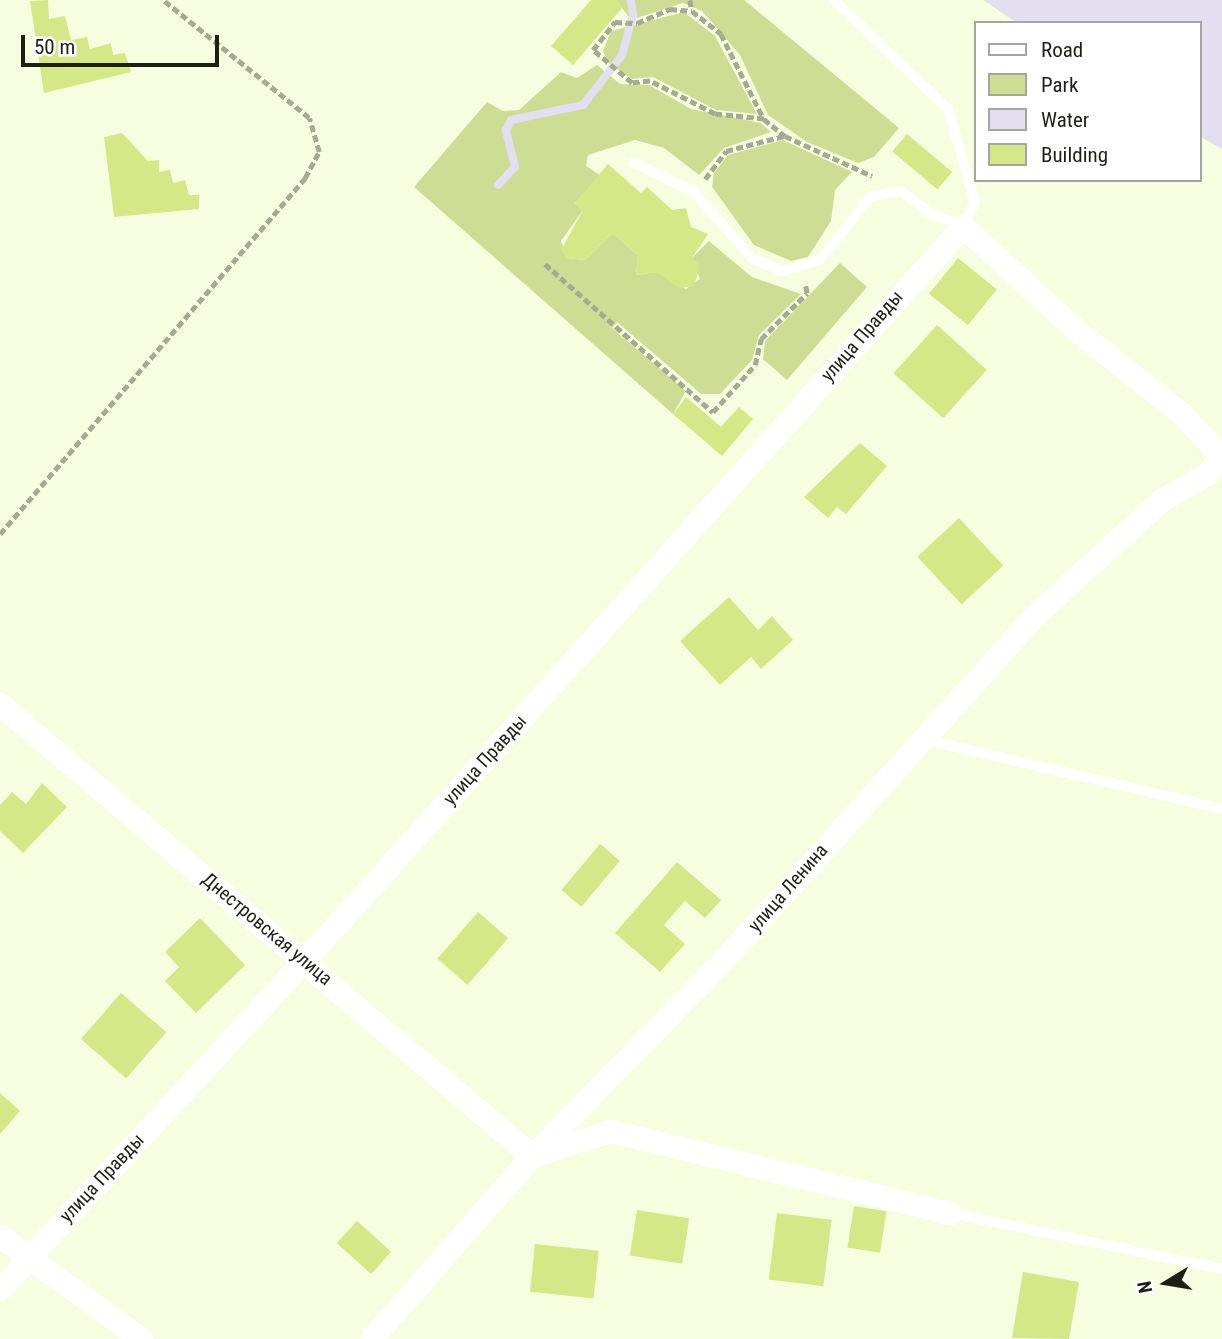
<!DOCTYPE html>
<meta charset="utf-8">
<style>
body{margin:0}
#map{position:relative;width:1222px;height:1339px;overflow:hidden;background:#f7fedf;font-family:"Roboto Condensed",sans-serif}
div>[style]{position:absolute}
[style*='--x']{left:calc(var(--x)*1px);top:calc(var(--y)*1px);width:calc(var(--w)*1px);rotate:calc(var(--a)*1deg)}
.green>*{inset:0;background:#cddd94}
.water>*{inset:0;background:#e3dff1}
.stream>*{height:8px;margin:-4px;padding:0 4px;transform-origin:4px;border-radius:4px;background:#e3dff1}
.building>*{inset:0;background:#d5e888;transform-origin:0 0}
.path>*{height:4.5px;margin-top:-2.25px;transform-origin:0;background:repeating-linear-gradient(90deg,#a5aa93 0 7px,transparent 0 10.5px)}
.service>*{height:10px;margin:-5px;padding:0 5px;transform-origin:5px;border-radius:5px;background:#fff}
.minor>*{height:23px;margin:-11.5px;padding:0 11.5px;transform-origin:11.5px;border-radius:11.5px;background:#fff}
span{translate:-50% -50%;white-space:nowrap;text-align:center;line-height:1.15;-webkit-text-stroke:5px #fff;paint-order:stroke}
.street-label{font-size:19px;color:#1d1f14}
.legend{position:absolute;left:974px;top:21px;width:228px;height:161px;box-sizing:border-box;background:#fff;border:2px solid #a5a5a1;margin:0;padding:9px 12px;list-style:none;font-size:21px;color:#1d1f14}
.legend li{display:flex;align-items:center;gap:14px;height:35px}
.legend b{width:35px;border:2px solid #a5a5a1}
.north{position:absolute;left:1131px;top:1248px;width:70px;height:70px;-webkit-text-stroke:5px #fff;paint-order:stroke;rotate:259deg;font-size:19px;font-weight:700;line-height:28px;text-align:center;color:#1d1f14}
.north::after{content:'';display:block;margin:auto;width:24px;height:32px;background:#1d1f14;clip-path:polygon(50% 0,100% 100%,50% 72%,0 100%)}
.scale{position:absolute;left:21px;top:35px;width:198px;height:32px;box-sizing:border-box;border:4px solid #1d1f14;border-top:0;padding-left:9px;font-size:21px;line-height:24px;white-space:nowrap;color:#1d1f14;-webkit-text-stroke:5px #fff;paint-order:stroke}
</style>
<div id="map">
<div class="green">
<div style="clip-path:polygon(616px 0,744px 0,899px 128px,874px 157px,858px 163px,807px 142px,768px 115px,740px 55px,702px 11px,683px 3px,637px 18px,628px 16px)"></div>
<div style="clip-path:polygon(684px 12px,715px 36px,757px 114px,716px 110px,653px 77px,632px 79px,607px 62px,603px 51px,611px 31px)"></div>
<div style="clip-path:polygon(597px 65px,620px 84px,649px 85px,691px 109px,761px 123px,771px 132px,724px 148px,699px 175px,664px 148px,635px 140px,588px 155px,586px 166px,600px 175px,575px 203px,583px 210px,561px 241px,567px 258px,585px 260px,612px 233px,638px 255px,636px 275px,657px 272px,686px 289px,700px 279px,692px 258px,709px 241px,752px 277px,801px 294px,759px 335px,752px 360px,720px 394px,701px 394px,617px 322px,612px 328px,686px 391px,673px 414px,414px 187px,487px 102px,503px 111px,519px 110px,561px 72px,577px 78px)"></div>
<div style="clip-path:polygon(783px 140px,852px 172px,835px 190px,831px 221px,808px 257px,791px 261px,754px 245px,712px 187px,714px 173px,728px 155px)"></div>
<div style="clip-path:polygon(840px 263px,867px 287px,787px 380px,763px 359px,765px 341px)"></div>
</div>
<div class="water">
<div style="clip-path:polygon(983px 0,1222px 0,1222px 149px,1199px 136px,1199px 23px,1017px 23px)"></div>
</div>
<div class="stream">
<div style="--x:498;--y:185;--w:25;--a:-47"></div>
<div style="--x:515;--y:167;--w:38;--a:-104"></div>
<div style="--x:506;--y:130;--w:11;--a:-63"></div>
<div style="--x:511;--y:120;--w:74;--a:-11.8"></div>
<div style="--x:583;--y:105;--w:63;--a:-52"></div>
<div style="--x:622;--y:55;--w:41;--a:-74.6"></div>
<div style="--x:633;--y:15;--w:15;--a:-98"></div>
</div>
<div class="building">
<div style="clip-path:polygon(48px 0,49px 19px,65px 16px,71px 40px,87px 37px,90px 49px,111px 43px,113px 55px,125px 53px,131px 72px,44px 93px,30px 1px)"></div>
<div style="clip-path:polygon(591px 0,616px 0,623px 7px,573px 65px,551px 46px)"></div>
<div style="clip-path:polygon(122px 133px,148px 161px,159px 160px,159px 172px,170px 170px,173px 183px,185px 180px,189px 195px,199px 195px,199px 209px,114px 217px,104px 137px)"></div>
<div style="left:907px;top:134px;width:59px;height:23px;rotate:40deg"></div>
<div style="clip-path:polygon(608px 164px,641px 193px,647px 187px,672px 210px,686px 208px,691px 227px,708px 234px,692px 258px,700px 266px,694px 286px,679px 288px,657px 272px,636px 275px,638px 255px,612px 233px,585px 260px,567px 258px,561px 250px,583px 210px,575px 203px)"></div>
<div style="left:958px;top:258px;width:50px;height:46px;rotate:39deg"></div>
<div style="left:937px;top:325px;width:67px;height:65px;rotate:42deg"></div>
<div style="clip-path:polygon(686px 397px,721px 427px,739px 407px,753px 419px,722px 456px,673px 414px)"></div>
<div style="clip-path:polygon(860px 443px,887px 466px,846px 514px,837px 507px,828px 518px,804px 497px)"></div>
<div style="left:959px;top:518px;width:65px;height:57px;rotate:47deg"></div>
<div style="clip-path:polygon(729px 597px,758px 630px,772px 616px,793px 640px,761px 669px,751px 657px,720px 685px,680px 641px)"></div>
<div style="clip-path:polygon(42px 783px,67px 807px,23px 853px,0 831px,0 805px,12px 792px,26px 804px)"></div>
<div style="left:600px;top:844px;width:26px;height:60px;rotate:40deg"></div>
<div style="clip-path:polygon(677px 862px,721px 900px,705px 918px,685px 901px,664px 925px,685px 944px,660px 972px,615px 933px)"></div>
<div style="left:478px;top:912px;width:40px;height:62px;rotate:41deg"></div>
<div style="clip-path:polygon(200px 918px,245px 965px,196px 1013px,165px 981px,179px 967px,165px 952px)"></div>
<div style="left:121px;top:993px;width:60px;height:61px;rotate:41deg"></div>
<div style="clip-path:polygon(0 1093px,20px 1111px,0 1134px)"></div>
<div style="left:854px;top:1206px;width:33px;height:42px;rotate:9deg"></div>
<div style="left:637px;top:1210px;width:53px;height:46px;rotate:9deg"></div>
<div style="left:777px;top:1213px;width:55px;height:67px;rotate:7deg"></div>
<div style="left:357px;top:1221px;width:46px;height:30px;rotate:42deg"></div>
<div style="left:535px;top:1244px;width:64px;height:48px;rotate:6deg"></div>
<div style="clip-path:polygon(1023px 1272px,1079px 1282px,1069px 1339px,1012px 1338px)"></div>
</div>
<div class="path">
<div style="--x:690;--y:0;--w:10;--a:79"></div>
<div style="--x:764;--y:119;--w:49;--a:-174.2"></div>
<div style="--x:715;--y:114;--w:73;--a:-153.1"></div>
<div style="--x:650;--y:81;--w:18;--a:174"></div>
<div style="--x:632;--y:83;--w:51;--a:-139.8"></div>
<div style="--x:593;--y:50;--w:36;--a:-52"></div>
<div style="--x:615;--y:22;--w:22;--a:3"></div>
<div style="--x:637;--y:23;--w:36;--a:-23"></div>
<div style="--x:670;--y:9;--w:22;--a:5"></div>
<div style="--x:692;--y:11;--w:37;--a:38"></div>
<div style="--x:721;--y:34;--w:95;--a:63.2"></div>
<div style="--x:764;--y:119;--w:27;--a:39"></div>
<div style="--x:785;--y:136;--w:96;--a:24.7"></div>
<div style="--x:705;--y:179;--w:35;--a:-53"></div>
<div style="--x:726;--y:151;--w:60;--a:-14.5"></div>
<div style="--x:545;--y:264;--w:224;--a:41.4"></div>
<div style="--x:713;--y:412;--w:63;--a:-48.2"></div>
<div style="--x:755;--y:365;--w:27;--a:-77"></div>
<div style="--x:761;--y:339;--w:65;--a:-45"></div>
<div style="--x:807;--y:293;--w:9;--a:-103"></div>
<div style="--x:0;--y:534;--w:469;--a:-49.4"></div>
<div style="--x:305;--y:178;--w:30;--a:-62"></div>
<div style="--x:319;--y:152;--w:35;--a:-106"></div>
<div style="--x:309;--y:118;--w:188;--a:-141.1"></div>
</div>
<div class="service">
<div style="--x:633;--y:162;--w:68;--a:26.2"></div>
<div style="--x:694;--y:192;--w:88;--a:48.7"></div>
<div style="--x:752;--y:258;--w:34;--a:23"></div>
<div style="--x:783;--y:271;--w:39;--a:-17"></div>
<div style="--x:820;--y:260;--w:82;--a:-51.4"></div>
<div style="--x:871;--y:196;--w:30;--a:-9"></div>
<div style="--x:901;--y:191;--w:36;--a:38"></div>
<div style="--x:929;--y:213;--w:36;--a:21"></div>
<div style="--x:963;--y:226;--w:27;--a:-63"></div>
<div style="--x:975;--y:202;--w:97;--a:-106.2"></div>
<div style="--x:948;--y:109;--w:158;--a:-136.3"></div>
<div style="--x:922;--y:739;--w:308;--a:13.1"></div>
<div style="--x:950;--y:1213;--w:278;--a:11.6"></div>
</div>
<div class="minor">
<div style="--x:0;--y:704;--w:698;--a:40.35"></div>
<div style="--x:532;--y:1156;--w:83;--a:-17.6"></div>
<div style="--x:611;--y:1131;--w:349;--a:13.6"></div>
<div style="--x:0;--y:1236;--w:175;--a:36.1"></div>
<div style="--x:0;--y:1289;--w:449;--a:-47.2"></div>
<div style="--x:305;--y:960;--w:986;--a:-48.13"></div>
<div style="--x:963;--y:226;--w:155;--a:42.6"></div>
<div style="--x:1077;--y:331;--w:134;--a:38.3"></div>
<div style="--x:1182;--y:414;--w:59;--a:47.1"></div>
<div style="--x:371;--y:1339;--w:244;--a:-48.7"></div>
<div style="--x:532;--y:1156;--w:279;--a:-45.7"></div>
<div style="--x:727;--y:956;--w:457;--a:-47.9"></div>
<div style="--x:1033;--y:617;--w:172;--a:-42.4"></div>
<div style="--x:1160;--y:501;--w:54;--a:-29.9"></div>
<div style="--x:1207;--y:474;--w:23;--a:-52"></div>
</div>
<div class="street-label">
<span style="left:862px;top:336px;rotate:-49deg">улица Правды</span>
<span style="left:485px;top:760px;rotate:-48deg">улица Правды</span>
<span style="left:788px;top:888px;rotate:-49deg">улица Ленина</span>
<span style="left:267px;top:929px;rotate:40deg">Днестровская улица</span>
<span style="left:102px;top:1178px;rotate:-47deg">улица Правды</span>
</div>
<ul class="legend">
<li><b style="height:9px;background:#fff"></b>Road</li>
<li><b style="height:19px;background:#cddd94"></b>Park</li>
<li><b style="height:19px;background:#e3dff1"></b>Water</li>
<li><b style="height:19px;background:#d5e888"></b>Building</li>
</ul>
<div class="north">N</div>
<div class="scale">50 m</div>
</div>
